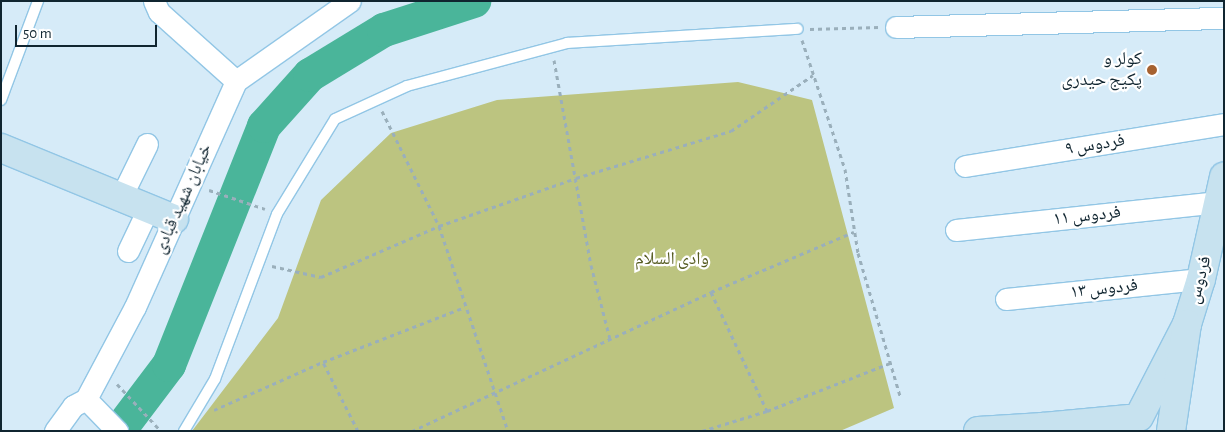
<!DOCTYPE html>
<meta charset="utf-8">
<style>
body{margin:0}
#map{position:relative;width:1225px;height:432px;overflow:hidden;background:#d6ebf8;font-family:"Alegreya Sans","Noto Naskh Arabic",sans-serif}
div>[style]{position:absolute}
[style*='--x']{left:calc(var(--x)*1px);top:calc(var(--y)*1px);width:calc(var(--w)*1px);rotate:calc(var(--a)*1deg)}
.green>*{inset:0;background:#bcc480}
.river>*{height:34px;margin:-17px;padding:0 17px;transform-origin:17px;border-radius:17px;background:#4ab59a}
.path>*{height:3px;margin-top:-1.5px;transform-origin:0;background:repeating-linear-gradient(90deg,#9aafbb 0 4px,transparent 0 8px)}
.roads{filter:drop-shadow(1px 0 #92c6e5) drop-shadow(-1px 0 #92c6e5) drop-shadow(0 1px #92c6e5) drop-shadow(0 -1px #92c6e5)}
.lane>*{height:10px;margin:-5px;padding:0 5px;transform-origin:5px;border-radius:5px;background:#fff}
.street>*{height:21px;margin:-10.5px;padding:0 10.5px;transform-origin:10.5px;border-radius:10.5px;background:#fff}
.secondary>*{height:28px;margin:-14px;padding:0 14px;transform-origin:14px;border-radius:14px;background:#c7e2ef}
.dots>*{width:14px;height:14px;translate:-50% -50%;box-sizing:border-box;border:2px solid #fff;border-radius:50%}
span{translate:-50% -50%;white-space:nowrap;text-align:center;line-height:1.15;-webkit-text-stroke:4.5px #fff;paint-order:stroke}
.poi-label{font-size:18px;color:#102530}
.right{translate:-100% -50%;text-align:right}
.street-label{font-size:18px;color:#102530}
.park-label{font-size:18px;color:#565c21}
.frame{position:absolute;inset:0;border:2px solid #102530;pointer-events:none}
.scale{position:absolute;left:15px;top:25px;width:142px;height:22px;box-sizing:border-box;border:2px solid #102530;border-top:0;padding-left:6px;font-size:15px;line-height:18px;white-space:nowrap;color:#102530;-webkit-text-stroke:4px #fff;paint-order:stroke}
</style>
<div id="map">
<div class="green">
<div style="clip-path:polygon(738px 82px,812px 100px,894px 408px,840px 431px,192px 431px,278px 318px,321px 200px,391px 133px,497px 100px)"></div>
</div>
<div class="river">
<div style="--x:119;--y:431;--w:83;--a:-52.9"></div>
<div style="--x:169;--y:365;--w:257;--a:-68.3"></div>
<div style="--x:264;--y:126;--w:69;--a:-48"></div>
<div style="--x:310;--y:75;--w:87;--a:-31.3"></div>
<div style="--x:384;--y:30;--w:95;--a:-17.9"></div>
</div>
<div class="path">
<div style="--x:810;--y:29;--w:69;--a:-1.7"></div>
<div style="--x:802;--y:40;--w:136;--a:71.6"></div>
<div style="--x:845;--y:169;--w:85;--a:81.2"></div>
<div style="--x:858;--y:253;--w:149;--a:73.6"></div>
<div style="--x:554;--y:60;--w:208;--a:79.8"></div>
<div style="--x:591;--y:265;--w:76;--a:75.6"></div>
<div style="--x:382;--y:111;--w:128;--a:63.6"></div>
<div style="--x:439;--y:226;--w:216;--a:71.4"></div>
<div style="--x:209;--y:190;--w:59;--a:18.7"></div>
<div style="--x:272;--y:266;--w:50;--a:12.7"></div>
<div style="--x:321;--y:277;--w:129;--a:-23.4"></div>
<div style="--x:439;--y:226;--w:145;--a:-19.3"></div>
<div style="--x:576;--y:178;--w:162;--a:-16.9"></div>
<div style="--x:731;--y:131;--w:99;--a:-34.3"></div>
<div style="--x:711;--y:292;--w:132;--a:64.8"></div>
<div style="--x:117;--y:384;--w:64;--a:46.9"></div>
<div style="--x:214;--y:410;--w:119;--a:-23.8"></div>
<div style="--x:358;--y:431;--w:77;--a:-116.9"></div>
<div style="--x:323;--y:362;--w:152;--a:-21.2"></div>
<div style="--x:412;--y:431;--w:330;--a:-24.9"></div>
<div style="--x:711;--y:292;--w:155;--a:-22.8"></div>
<div style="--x:702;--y:431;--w:68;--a:-17.1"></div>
<div style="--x:767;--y:411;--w:132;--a:-21.3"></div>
</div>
<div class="roads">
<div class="lane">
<div style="--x:1;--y:100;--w:106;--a:-69.5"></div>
<div style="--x:184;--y:431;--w:61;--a:-59.2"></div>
<div style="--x:215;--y:379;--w:176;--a:-69.4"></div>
<div style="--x:277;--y:214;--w:111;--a:-58.6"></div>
<div style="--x:335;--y:119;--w:79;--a:-24.6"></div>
<div style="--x:407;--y:86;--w:166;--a:-15"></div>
<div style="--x:567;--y:43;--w:231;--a:-3.5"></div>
</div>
<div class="street">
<div style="--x:154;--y:1;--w:12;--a:66"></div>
<div style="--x:159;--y:12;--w:103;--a:41.9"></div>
<div style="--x:896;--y:27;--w:328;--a:-1.6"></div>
<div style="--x:965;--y:166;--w:262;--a:-9.2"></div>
<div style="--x:121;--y:197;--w:59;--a:-63.9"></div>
<div style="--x:956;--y:230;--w:264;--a:-6.1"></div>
<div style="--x:128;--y:251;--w:47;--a:-64.5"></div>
<div style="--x:1006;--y:299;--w:196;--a:-5.9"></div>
<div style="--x:86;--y:399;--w:45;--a:45.9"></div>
<div style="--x:55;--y:431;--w:31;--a:-54"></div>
<div style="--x:73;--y:406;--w:15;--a:-28"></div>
<div style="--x:86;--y:399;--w:104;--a:-62"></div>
<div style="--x:135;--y:307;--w:248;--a:-65.9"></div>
<div style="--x:236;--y:81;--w:139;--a:-35.1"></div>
</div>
<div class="secondary">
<div style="--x:1;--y:148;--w:187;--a:22.3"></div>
<div style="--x:1187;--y:324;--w:47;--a:-72.7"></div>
<div style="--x:1201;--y:279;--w:105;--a:-77.3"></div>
<div style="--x:1139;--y:417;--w:105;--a:-62.7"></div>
<div style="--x:1187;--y:324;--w:108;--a:98.5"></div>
<div style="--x:978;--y:431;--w:65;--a:-3.5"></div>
<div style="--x:1051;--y:431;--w:9;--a:-153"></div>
<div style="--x:1043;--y:427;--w:86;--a:-5.3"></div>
</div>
</div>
<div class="dots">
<div style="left:1152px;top:70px;background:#a66231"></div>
</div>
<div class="poi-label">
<span class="right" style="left:1142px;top:70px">کولر و<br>پکیج حیدری</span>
</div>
<div class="street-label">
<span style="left:1095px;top:145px;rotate:-9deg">فردوس ۹</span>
<span style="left:183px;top:199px;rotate:-66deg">خیابان شهید قبادی</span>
<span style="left:1087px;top:216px;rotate:-6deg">فردوس ۱۱</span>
<span style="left:1200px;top:280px;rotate:-75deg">فردوس</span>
<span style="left:1104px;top:289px;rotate:-6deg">فردوس ۱۳</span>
</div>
<div class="park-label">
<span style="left:672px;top:259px">وادی السلام</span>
</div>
<div class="frame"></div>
<div class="scale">50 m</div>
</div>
